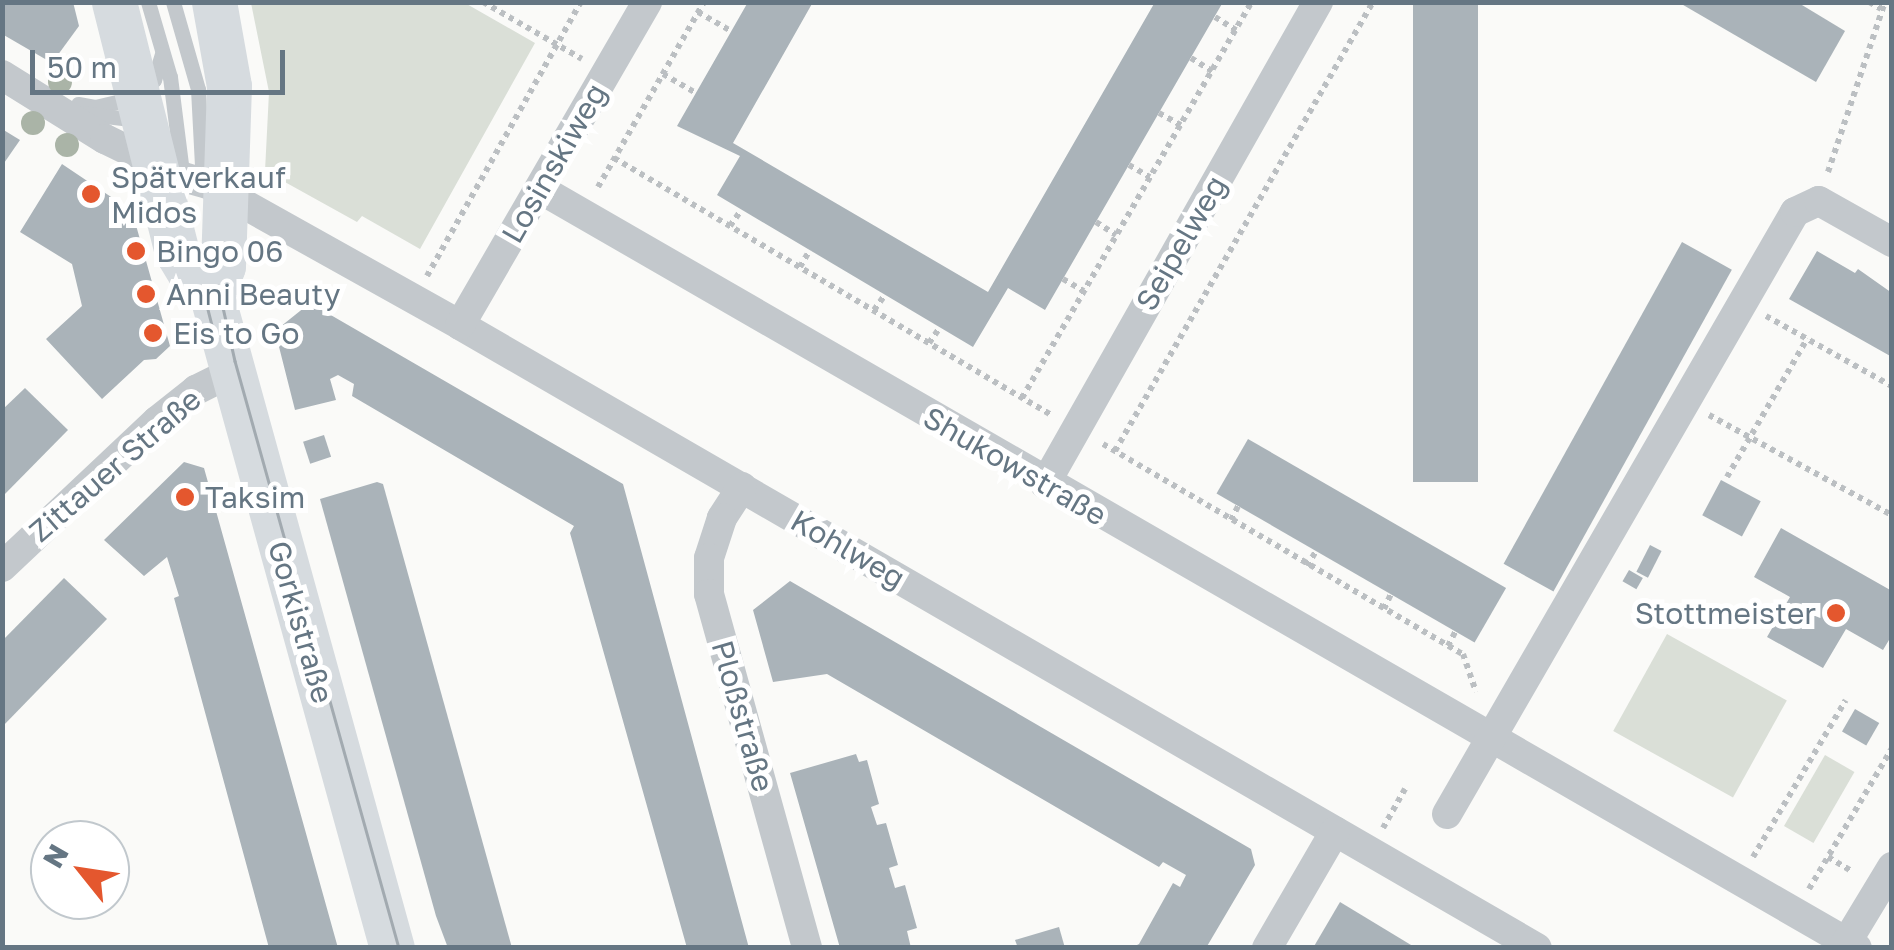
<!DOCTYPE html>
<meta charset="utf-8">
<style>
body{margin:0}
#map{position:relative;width:1894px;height:950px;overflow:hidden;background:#fafaf8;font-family:"Golos Text",sans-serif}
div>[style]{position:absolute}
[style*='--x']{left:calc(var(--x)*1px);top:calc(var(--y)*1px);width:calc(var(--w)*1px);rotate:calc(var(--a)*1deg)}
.green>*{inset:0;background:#dadfd7;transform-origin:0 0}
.building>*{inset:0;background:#aab3b9;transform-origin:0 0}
.path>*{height:6px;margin-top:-3px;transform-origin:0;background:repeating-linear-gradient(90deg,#bbbfc2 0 5px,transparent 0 10px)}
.service>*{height:15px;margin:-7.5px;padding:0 7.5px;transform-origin:7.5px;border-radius:7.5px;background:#c3c8cc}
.minor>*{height:30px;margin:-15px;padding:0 15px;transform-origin:15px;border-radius:15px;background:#c3c8cc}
.secondary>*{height:45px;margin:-22.5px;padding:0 22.5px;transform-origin:22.5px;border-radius:22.5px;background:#d6dbdf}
.tram>*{height:2.5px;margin:-1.25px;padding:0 1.25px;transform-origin:1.25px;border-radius:1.25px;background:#a2aab0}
.trees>*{width:24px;height:24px;margin:-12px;border-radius:50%;background:#aab4a7}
.dots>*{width:28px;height:28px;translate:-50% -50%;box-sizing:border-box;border:5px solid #fff;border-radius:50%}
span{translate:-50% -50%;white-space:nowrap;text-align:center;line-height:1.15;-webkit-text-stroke:10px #fff;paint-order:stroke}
.street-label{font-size:30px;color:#657683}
.poi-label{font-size:30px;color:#657683}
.left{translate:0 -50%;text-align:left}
.right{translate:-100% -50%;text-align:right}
.frame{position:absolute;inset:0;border:5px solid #657683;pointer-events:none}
.north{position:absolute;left:30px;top:820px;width:100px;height:100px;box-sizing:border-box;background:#fff;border:2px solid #c1c8cd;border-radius:50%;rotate:300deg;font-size:28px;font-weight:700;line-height:40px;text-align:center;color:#657683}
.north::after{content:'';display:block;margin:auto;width:35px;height:45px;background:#e4572e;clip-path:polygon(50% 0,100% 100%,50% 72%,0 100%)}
.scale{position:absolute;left:30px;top:50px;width:255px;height:45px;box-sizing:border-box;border:5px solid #657683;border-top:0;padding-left:12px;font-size:30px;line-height:35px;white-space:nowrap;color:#657683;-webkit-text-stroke:8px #fff;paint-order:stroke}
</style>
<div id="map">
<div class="green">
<div style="clip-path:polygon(251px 3px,465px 3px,535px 43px,420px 249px,362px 216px,357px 222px,265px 171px,269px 92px)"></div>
<div style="left:1667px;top:634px;width:137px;height:111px;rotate:29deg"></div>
<div style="left:1825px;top:755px;width:34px;height:82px;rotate:30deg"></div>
</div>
<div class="building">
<div style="clip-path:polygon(2px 2px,73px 2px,79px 26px,52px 63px,2px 34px)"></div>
<div style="clip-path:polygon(748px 2px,813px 2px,733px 143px,988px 292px,1155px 2px,1223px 2px,1045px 310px,1008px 288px,973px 347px,717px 195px,740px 156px,677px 126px)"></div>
<div style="left:1413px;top:2px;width:65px;height:480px"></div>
<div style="clip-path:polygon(1678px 2px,1797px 2px,1845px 31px,1816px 82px)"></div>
<div style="clip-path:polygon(2px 129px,20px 140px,2px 166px)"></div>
<div style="clip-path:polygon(62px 164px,132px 211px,170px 346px,156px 359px,144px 360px,102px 399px,46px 339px,82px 306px,72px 264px,20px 232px)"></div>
<div style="left:1682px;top:242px;width:57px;height:368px;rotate:29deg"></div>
<div style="clip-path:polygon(1817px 251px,1855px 273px,1858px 269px,1892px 293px,1892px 357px,1789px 299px)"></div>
<div style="clip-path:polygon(310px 303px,623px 484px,749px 948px,687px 948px,570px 533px,574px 526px,352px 396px,354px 384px,338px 375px,330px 379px,336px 400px,295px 410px,275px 331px)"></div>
<div style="clip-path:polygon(25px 388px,68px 430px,2px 497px,2px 410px)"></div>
<div style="left:324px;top:435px;width:23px;height:22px;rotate:72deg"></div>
<div style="left:1248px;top:439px;width:298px;height:63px;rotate:30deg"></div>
<div style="clip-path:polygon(184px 462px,204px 468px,338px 948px,269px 948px,174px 598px,179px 596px,167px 557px,144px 576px,104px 540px)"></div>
<div style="left:1721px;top:480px;width:45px;height:40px;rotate:28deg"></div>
<div style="clip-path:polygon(377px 482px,383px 484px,512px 948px,448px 948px,436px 916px,320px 499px)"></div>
<div style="clip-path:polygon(1781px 528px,1892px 591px,1892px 635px,1883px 650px,1846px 629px,1823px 668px,1767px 637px,1790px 597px,1754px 577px)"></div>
<div style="left:1650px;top:545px;width:13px;height:30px;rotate:27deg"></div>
<div style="left:1629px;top:570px;width:16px;height:13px;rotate:30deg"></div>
<div style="clip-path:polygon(64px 578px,107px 619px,2px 727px,2px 641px)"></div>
<div style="clip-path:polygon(790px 581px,1251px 849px,1255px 865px,1206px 948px,1131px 948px,1139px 944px,1173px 883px,1180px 887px,1186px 875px,1163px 862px,1159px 867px,827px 674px,773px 682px,753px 610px)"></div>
<div style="left:1855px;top:709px;width:28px;height:26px;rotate:30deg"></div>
<div style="clip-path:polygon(856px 754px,859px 762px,867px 760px,879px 804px,871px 807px,877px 825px,886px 823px,898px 865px,889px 868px,895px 888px,905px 885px,917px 928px,907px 931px,911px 948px,840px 948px,790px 773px)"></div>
<div style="clip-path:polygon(1340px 902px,1416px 948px,1313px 948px)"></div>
<div style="clip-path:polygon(1059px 927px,1065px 948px,1018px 948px,1015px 940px)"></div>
</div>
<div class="path">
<div style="--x:483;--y:2;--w:114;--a:29.9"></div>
<div style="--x:1869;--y:2;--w:14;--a:30"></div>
<div style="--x:698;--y:12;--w:38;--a:30"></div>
<div style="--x:1215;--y:17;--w:25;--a:32"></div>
<div style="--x:1191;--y:58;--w:25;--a:32"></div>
<div style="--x:663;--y:74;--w:38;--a:30"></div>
<div style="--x:1159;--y:113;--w:25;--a:29"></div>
<div style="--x:614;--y:158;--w:509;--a:30.44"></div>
<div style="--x:1129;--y:165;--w:24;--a:30"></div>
<div style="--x:1828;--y:172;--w:179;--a:-71.5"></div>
<div style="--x:598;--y:187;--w:213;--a:-60.2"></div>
<div style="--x:1096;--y:222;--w:24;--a:33"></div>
<div style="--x:730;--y:226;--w:19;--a:-55"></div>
<div style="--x:800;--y:267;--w:20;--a:-60"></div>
<div style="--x:427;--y:276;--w:314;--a:-60.7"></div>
<div style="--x:1063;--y:279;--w:24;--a:30"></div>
<div style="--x:874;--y:310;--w:19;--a:-54"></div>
<div style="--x:1766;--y:316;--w:144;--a:29.1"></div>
<div style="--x:929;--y:343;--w:19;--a:-55"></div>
<div style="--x:1022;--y:398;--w:458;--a:-59.9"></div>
<div style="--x:1709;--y:415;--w:209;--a:28.7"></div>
<div style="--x:1103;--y:444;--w:417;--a:30.3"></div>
<div style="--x:1463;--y:654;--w:40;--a:71.1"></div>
<div style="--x:1115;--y:451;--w:518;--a:-60.12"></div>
<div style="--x:1727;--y:477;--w:160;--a:-59.9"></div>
<div style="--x:1231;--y:520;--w:16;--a:-63"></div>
<div style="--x:1307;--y:566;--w:17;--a:-59"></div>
<div style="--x:1384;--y:609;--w:17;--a:-65"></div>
<div style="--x:1448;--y:646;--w:16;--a:-63"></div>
<div style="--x:1383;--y:828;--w:45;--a:-60.6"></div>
<div style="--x:1753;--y:857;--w:182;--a:-59.4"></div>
<div style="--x:1828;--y:857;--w:29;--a:31"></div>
<div style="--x:1809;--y:889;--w:164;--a:-59.5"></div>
</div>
<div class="service">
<div style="--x:148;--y:2;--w:78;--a:73.7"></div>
<div style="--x:170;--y:77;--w:104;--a:82.8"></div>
<div style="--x:173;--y:2;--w:91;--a:74"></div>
<div style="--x:198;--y:89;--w:96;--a:87"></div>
<div style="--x:78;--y:104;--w:17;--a:10"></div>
<div style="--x:95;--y:107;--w:44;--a:-13.1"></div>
<div style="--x:138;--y:97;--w:23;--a:-47"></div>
<div style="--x:154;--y:80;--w:27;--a:-73"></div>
<div style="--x:81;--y:113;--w:56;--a:7.1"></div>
</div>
<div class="minor">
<div style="--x:2;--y:75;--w:121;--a:31.9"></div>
<div style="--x:105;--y:139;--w:87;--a:26"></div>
<div style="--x:183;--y:177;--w:26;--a:16"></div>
<div style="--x:208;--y:184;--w:289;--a:29.2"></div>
<div style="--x:460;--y:325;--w:1244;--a:30.05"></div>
<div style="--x:540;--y:189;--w:1520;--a:29.96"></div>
<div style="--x:460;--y:325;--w:373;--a:-59.9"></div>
<div style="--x:1045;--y:484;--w:554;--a:-60.47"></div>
<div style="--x:742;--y:487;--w:37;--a:123"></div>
<div style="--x:722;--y:518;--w:42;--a:108"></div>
<div style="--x:709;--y:558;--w:36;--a:90"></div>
<div style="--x:709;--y:594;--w:367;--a:74.5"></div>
<div style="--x:2;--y:567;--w:213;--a:-43.3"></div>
<div style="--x:157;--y:421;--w:50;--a:-38.5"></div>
<div style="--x:196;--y:390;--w:40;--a:-26.6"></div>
<div style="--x:1447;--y:814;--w:695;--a:-59.97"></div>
<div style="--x:1795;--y:212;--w:26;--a:-25"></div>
<div style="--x:1819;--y:201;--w:84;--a:29.3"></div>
<div style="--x:1267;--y:948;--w:135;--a:-59.8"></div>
<div style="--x:1843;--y:948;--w:95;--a:-58.8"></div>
</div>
<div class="secondary">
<div style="--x:114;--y:2;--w:258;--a:75.9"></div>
<div style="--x:177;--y:252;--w:26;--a:59"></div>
<div style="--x:190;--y:274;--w:31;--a:45"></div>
<div style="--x:212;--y:296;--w:676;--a:74.57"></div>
<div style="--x:212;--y:296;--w:32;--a:-70"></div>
<div style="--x:223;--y:266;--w:180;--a:-88.1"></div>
<div style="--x:229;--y:86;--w:85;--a:-100.1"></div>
</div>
<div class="tram">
<div style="--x:218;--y:285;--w:78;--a:77.4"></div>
<div style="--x:235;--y:361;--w:609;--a:74.39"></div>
<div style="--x:202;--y:286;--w:44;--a:75.7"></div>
</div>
<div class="trees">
<div style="left:60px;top:82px"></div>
<div style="left:33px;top:123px"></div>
<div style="left:67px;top:145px"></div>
</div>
<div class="dots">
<div style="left:91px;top:194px;background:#e4572e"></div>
<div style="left:136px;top:251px;background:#e4572e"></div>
<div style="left:146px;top:294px;background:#e4572e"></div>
<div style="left:153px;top:333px;background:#e4572e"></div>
<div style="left:185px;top:497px;background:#e4572e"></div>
<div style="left:1836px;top:613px;background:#e4572e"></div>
</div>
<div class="street-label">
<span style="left:554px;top:163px;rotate:-60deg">Losinskiweg</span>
<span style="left:1181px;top:243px;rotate:-60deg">Seipelweg</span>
<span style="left:115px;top:465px;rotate:-41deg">Zittauer Straße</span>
<span style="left:1015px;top:466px;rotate:30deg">Shukowstraße</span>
<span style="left:848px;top:549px;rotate:30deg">Kohlweg</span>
<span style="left:301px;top:622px;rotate:74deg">Gorkistraße</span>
<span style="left:743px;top:716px;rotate:74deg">Ploßstraße</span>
</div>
<div class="poi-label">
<span class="left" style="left:111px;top:194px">Spätverkauf<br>Midos</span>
<span class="left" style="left:156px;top:251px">Bingo 06</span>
<span class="left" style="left:166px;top:294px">Anni Beauty</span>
<span class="left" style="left:173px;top:333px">Eis to Go</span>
<span class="left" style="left:205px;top:497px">Taksim</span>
<span class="right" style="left:1816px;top:613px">Stottmeister</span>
</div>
<div class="frame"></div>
<div class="north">N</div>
<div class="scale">50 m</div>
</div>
